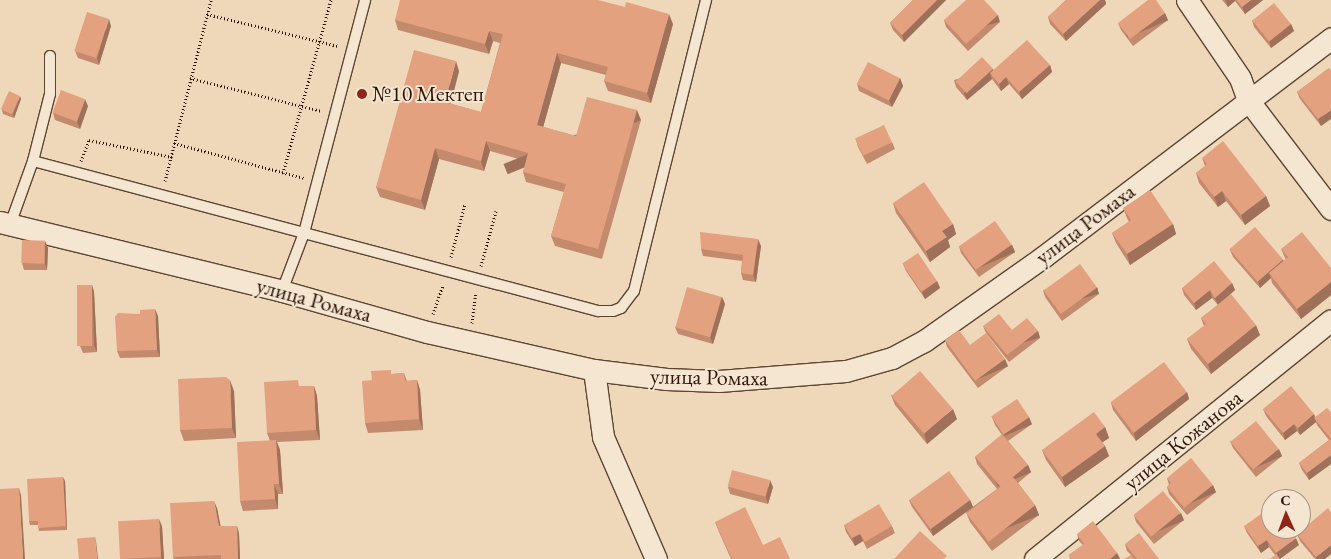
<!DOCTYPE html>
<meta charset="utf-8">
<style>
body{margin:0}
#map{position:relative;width:1331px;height:559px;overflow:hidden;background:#efd8ba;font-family:"EB Garamond",serif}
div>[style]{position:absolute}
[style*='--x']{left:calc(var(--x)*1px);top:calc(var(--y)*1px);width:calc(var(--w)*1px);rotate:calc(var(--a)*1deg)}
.path>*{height:3px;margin-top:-1.5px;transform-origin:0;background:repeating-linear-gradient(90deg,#2d1406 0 1px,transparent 0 3.5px)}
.roads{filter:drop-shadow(1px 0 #5e4533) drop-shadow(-1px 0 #5e4533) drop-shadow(0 1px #5e4533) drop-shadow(0 -1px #5e4533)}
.service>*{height:10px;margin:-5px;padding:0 5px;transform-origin:5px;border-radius:5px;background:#f5e6d2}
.minor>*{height:21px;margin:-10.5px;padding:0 10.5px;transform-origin:10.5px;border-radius:10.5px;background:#f5e6d2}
.wall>*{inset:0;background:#c48a6e}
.shaded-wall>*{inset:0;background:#a0715a;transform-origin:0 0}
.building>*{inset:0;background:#e4a180;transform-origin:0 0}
.dots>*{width:14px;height:14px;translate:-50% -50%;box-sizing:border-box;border:2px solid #f5e6d2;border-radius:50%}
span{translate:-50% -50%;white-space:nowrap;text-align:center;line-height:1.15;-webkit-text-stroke:4px #f5e6d2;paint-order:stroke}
.poi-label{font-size:22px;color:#2d1406}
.left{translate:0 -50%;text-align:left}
.street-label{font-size:22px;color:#2d1406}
.north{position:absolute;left:1261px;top:489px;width:50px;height:50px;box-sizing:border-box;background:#f5e6d2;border:1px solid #a59280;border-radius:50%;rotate:358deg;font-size:14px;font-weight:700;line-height:20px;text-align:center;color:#2d1406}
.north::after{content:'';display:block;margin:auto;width:18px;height:22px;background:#8f2418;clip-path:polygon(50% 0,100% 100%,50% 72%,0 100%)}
</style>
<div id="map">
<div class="path">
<div style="--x:207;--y:14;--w:135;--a:13.7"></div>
<div style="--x:190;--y:78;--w:135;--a:14.1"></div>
<div style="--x:174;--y:143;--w:135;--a:15.1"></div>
<div style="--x:81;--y:161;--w:22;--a:-69"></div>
<div style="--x:89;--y:140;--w:85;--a:11.6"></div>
<div style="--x:283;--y:173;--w:180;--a:-74.5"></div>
<div style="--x:165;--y:181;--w:187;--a:-75.7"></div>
<div style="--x:451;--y:257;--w:55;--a:-75.2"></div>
<div style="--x:481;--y:266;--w:57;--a:-74.7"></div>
<div style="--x:433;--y:314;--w:31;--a:-71"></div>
<div style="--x:472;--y:323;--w:31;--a:-83"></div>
</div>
<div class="roads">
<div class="service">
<div style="--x:33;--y:161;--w:585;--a:14.87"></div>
<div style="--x:598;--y:311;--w:15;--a:0"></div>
<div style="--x:613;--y:311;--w:9;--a:-21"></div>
<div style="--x:621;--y:308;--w:21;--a:-53"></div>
<div style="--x:634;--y:291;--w:300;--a:-76.1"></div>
<div style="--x:11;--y:222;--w:65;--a:-70.2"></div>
<div style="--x:33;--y:161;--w:69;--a:-75.8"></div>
<div style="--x:50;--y:94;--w:38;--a:-90"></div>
<div style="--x:282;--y:291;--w:62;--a:-69.2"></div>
<div style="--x:304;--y:233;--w:241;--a:-75.3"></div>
</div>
<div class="minor">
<div style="--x:1187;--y:0;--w:94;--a:55.8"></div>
<div style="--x:1240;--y:78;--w:23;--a:70"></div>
<div style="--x:1248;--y:100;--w:137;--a:52.7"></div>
<div style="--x:0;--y:222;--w:290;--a:13.7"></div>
<div style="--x:282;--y:291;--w:151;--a:15.8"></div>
<div style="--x:427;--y:332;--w:171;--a:12.8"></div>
<div style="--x:594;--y:370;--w:73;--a:7.1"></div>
<div style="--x:666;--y:379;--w:53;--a:2.2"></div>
<div style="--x:719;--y:381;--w:127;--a:-4.5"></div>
<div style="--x:846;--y:371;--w:48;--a:-15.8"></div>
<div style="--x:892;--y:358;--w:36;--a:-28"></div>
<div style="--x:924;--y:341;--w:146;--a:-35.2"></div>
<div style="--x:1043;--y:257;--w:362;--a:-37.2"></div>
<div style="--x:594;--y:370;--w:68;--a:82.3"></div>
<div style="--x:603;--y:437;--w:133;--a:66.5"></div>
<div style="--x:1035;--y:559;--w:380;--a:-38.9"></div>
</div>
</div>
<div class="wall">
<div style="clip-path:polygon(913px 0,946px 0,904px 42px,893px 30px,890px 23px)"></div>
<div style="clip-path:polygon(1066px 0,1105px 0,1106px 4px,1066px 41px,1050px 24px,1048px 17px)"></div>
<div style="clip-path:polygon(1222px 0,1263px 0,1245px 14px,1235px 1px,1228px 7px)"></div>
<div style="clip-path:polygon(395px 20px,673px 24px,651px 103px,608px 91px,604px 81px,606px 75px,561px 63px,543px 127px,576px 136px,641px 120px,602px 259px,555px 246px,551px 236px,564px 192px,526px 182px,523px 172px,526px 161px,490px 151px,484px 171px,439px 159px,425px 210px,380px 197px,376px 187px,459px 71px,451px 104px,481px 112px,500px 43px,493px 41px,489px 54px,398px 30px)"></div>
<div style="clip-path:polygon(944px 20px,1000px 22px,968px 51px,946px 27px)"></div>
<div style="clip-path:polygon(1168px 20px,1133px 46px,1121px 30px,1118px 23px)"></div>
<div style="clip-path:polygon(1252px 20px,1291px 24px,1294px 31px,1271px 48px,1254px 27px)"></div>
<div style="clip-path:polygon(111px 26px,99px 65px,78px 58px,75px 51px)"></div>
<div style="clip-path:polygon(1050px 65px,1052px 72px,1022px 99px,1009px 84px,1001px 91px,992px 79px,967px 100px,956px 87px,954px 80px,993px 69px,993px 70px)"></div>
<div style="clip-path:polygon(1329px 68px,1321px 126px,1300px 99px,1297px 92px)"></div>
<div style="clip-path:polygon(900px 78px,903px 86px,892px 107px,859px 91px,857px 84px)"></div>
<div style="clip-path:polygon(21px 99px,14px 118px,3px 114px,2px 110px)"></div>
<div style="clip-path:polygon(88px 106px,80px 129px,55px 120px,53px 113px)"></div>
<div style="clip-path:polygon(856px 140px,892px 142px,895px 149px,867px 164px,858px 147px)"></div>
<div style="clip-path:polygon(1202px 158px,1266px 196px,1270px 206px,1245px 225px,1226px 201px,1218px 207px,1199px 183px,1196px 173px,1205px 166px)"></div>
<div style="clip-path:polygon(893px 203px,953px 224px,956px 234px,948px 240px,950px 247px,930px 262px,896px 213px)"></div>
<div style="clip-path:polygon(1123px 208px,1173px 224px,1176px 234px,1130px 265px,1116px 243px,1112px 233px,1129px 222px,1127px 218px)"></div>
<div style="clip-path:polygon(45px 241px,48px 248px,47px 270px,24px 270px,22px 263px)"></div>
<div style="clip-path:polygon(1012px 245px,1015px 252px,979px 277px,961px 253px,959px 246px)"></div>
<div style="clip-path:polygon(761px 246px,756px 282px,743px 280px,741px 273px,742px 261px,703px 256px,701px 249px)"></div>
<div style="clip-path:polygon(1281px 249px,1331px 268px,1331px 295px,1301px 319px,1272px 283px,1271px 278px,1260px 288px,1233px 257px,1230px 250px,1284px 261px,1286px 260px)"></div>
<div style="clip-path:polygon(903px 264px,937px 281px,940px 288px,925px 299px,906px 271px)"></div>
<div style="clip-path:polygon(1232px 283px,1235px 290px,1225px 299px,1260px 335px,1211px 374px,1191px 349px,1187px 339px,1204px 326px,1201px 318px,1218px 305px,1212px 298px,1196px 310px,1184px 295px,1182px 288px)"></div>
<div style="clip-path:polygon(92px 285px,94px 292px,97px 352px,83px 353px,80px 346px)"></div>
<div style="clip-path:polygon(1097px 287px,1099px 294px,1062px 321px,1045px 297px,1043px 290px)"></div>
<div style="clip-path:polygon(722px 297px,725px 304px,713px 344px,678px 334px,675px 327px)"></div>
<div style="clip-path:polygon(158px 316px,160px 357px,120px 358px,117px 351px)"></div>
<div style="clip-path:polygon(983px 326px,1012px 330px,1038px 331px,1040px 338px,1009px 362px,986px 333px)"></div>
<div style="clip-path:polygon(945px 340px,970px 345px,1008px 366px,978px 388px,947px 347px)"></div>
<div style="clip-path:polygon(404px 373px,407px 381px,417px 380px,420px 390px,423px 430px,368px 433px,365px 423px,372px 380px,392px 374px)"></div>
<div style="clip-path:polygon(301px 386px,314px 386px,317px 396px,320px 440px,277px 442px,280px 450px,283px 494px,278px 494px,278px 509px,243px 511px,240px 501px,270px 441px,267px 433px)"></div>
<div style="clip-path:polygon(234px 391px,236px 438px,184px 441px,180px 430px)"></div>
<div style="clip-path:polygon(1187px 392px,1189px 399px,1136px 441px,1113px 410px,1111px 403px)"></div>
<div style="clip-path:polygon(891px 395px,957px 419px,927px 444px,895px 405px)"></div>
<div style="clip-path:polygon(1263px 409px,1314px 414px,1315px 417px,1331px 412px,1331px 464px,1309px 480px,1302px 470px,1299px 463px,1329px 440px,1317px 425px,1316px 422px,1300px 435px,1297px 431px,1285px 440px,1266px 416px)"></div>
<div style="clip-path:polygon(992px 417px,1032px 424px,1008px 441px,1028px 465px,1031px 472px,1018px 483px,1035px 505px,1039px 515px,992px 551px,970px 522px,966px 512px,997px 489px,977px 464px,975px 457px,1002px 435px,995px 425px)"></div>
<div style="clip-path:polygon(1105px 427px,1109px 438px,1102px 442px,1105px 446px,1109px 456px,1065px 487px,1046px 460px,1042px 450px)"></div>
<div style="clip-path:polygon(1230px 441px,1282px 456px,1256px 477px,1233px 448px)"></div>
<div style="clip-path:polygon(1167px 478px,1216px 492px,1187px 515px,1169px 494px,1167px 487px,1169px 485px)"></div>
<div style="clip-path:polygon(65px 481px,67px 530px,39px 531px,38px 525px,30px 525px,29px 521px)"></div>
<div style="clip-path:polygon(728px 487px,773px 487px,768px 504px,730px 494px)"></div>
<div style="clip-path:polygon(909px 500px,970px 500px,973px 507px,933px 536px,912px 507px)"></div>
<div style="clip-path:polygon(217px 508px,220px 526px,239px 533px,240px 559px,174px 559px,173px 557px)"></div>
<div style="clip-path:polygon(1134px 515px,1184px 520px,1154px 544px,1136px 522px)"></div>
<div style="clip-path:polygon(715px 522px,763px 545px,790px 559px,731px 559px,719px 532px)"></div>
<div style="clip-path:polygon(844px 525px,892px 526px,895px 533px,867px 549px,863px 541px,855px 546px,846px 532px)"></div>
<div style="clip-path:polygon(162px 526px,164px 559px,120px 559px)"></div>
<div style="clip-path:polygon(1244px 526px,1299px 545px,1275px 555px,1269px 547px,1261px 553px,1247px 533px)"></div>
<div style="clip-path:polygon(1077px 534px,1117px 553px,1120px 559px,1070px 559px,1069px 555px,1083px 545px,1079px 541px)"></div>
<div style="clip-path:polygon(1297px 534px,1325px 559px,1315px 559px,1300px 541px)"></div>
<div style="clip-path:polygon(1125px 544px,1159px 559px,1125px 559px,1131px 555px,1127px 551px)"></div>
</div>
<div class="shaded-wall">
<div style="clip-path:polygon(937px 0,946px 0,904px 42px,902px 35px)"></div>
<div style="clip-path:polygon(1100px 0,1105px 0,1106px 4px,1066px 41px,1063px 34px)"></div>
<div style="clip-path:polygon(1225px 0,1235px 0,1235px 1px,1228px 7px)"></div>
<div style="clip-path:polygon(1251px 0,1263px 0,1245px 14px,1242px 7px)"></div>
<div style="left:1165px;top:13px;width:8px;height:44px;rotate:67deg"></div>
<div style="clip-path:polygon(669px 14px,673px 24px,651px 103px,647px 93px)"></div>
<div style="left:998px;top:15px;width:7px;height:43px;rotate:74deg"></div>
<div style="clip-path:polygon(109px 19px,111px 26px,99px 65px,97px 58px)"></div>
<div style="clip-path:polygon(1291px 24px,1294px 31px,1271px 48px,1269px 41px)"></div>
<div style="clip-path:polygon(489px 31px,493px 41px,489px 54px,485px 44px)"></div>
<div style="clip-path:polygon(557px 53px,561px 63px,541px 135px,537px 125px)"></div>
<div style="clip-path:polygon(456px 61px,459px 71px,448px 112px,445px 102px)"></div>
<div style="clip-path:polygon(1050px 65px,1052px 72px,1022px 99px,1019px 92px)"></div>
<div style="clip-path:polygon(993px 69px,995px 76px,990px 73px,992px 79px,967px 100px,964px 93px)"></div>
<div style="clip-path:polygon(1006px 77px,1009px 84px,1001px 91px,999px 84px)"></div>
<div style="clip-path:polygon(900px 78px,903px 86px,892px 107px,889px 100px)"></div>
<div style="clip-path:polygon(20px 96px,21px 99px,14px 118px,13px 114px)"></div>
<div style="clip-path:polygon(85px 99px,88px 106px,80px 129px,77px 122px)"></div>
<div style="left:637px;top:110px;width:11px;height:144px;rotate:68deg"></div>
<div style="clip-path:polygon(1331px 110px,1331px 119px,1321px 126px,1318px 119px)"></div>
<div style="clip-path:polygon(486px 141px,490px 151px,484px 171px,481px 161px)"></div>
<div style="clip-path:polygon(435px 148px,439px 159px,425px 210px,421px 200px)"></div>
<div style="clip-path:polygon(1222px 191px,1226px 201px,1218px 207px,1214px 197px)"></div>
<div style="clip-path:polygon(1266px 196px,1270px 206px,1245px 225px,1241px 215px)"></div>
<div style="clip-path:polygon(953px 224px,956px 234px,948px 240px,950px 247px,930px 262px,926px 251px,942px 231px)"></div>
<div style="clip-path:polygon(1173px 224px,1176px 234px,1130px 265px,1127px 254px)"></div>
<div style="clip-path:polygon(758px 239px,761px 246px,756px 282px,753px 275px)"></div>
<div style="clip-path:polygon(45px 241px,48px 248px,47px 270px,45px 263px)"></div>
<div style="left:1012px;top:245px;width:8px;height:44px;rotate:67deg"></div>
<div style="clip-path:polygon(1283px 259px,1285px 266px,1269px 273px,1271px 278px,1260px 288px,1258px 281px)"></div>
<div style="clip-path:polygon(937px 281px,940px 288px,925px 299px,922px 292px)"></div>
<div style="clip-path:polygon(1331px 282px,1331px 295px,1301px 319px,1297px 309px)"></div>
<div style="clip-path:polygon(1232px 283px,1235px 290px,1218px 305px,1215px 298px)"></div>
<div style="clip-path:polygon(92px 285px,94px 292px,97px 352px,94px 345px)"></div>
<div style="left:1097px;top:287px;width:7px;height:46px;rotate:74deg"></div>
<div style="clip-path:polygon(1210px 290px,1212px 298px,1196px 310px,1194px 303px)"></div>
<div style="clip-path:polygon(722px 297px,725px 304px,713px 344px,710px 337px)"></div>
<div style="clip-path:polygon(155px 309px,158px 316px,160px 357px,157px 350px)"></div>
<div style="clip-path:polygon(1256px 325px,1260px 335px,1211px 374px,1208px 364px)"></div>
<div style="left:1038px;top:331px;width:7px;height:39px;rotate:74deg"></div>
<div style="left:1005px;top:359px;width:8px;height:37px;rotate:67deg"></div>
<div style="clip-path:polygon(230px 380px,234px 391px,236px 438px,232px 428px)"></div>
<div style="clip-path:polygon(417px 380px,420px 390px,423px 430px,419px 419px)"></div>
<div style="clip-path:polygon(314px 386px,317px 396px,320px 440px,316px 430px)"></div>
<div style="clip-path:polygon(1187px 392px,1189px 399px,1136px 441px,1134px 433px)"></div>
<div style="clip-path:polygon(953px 409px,957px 419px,927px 444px,924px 433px)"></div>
<div style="clip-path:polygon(1314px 414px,1316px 422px,1300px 435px,1298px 428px)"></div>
<div style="left:1029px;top:417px;width:8px;height:30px;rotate:67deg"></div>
<div style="clip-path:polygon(1294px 424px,1297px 431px,1285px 440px,1283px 433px)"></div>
<div style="clip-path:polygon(1105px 427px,1109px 438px,1100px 444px,1096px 434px)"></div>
<div style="clip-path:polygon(276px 440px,280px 450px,283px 494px,279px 484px)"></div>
<div style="clip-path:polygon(1105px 446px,1109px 456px,1065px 487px,1062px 477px)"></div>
<div style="left:1279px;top:449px;width:8px;height:33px;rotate:67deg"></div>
<div style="clip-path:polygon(1331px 455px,1331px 464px,1309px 480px,1307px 473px)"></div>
<div style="left:1028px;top:465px;width:8px;height:36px;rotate:67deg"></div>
<div style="clip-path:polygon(63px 477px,65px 481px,67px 530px,66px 526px)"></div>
<div style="clip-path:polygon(770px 480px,773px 487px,768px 504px,766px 497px)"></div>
<div style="clip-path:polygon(274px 484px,278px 494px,278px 509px,275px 499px)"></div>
<div style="left:1213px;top:485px;width:8px;height:37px;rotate:67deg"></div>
<div style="clip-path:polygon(19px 488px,21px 495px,25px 559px,23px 559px)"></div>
<div style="clip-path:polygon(970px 500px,973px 507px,933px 536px,931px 529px)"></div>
<div style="clip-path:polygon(214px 501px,217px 508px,222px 533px,219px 526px)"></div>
<div style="left:1035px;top:505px;width:11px;height:59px;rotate:68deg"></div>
<div style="left:1181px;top:513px;width:8px;height:38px;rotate:67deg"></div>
<div style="clip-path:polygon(159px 519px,162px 526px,164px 559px,162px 559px,161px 557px)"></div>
<div style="clip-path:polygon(237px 526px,239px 533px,240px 559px,238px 559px)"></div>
<div style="clip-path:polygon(860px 534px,863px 541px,855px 546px,852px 538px)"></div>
<div style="clip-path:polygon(95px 537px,96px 541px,98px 559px,97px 559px)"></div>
<div style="clip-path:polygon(1296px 538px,1299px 545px,1280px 559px,1278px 559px,1276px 553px)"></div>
<div style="clip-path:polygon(1267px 540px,1269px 547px,1261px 553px,1258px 546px)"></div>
<div style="clip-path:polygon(1331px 545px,1331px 554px,1325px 559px,1317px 559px,1316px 557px)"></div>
<div style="clip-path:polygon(1117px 553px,1120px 559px,1110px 559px)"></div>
</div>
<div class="building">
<div style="clip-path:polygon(400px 0,598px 0,625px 7px,626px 2px,669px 14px,647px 93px,604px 81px,608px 67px,557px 53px,537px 125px,576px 136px,587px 97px,637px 110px,598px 249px,551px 236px,566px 184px,523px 172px,528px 153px,486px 141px,481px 161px,435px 148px,421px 200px,376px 187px,414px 50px,456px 61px,445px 102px,481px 112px,503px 34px,489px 31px,485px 44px,395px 20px)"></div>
<div style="clip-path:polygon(913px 0,937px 0,902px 35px,890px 23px)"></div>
<div style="clip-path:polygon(966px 0,984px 0,998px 15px,966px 44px,944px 20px)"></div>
<div style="clip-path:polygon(1066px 0,1100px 0,1063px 34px,1048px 17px)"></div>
<div style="clip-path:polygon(1148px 0,1156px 0,1165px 13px,1130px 39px,1118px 23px)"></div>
<div style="clip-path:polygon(1237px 0,1251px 0,1242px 7px)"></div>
<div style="left:1274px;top:3px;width:27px;height:28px;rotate:51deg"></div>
<div style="left:87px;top:12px;width:23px;height:41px;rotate:18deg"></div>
<div style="clip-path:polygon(1027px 40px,1050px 65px,1019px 92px,1006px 77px,999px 84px,990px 73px)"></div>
<div style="left:982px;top:57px;width:16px;height:36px;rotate:47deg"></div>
<div style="left:868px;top:62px;width:36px;height:25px;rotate:27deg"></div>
<div style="clip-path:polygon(1329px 68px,1331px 70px,1331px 110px,1318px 119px,1297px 92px)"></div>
<div style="left:61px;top:90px;width:26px;height:24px;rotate:21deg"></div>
<div style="left:9px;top:91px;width:12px;height:20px;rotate:24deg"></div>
<div style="left:884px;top:125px;width:19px;height:32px;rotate:65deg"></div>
<div style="clip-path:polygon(1223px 141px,1266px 196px,1241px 215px,1222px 191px,1214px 197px,1196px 173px,1207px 164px,1202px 158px)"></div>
<div style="clip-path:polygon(924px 182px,953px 224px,942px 231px,947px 237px,926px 251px,893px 203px)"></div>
<div style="clip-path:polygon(1150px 190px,1173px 224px,1127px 254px,1112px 233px,1131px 220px,1123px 208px)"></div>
<div style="left:995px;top:221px;width:29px;height:44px;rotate:55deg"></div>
<div style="left:1255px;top:227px;width:43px;height:34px;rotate:49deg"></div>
<div style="clip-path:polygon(700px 232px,758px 239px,753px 275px,741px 273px,743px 255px,701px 249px)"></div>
<div style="clip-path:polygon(1302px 232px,1331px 268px,1331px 282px,1297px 309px,1269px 273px,1288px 257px,1281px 249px)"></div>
<div style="left:22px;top:240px;width:23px;height:23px;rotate:2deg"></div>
<div style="left:918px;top:253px;width:34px;height:19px;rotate:56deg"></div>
<div style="clip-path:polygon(1214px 261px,1232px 283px,1215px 298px,1210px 290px,1194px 303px,1182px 288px)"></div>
<div style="left:1080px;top:264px;width:29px;height:45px;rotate:54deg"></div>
<div style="left:77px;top:285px;width:15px;height:61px"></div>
<div style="left:687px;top:287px;width:36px;height:42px;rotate:16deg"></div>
<div style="clip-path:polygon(1231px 294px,1256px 325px,1208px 364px,1187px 339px,1206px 324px,1201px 318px)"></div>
<div style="clip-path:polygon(155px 309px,157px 350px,117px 351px,115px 317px,118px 313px,140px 314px,140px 310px)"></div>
<div style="clip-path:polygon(999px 314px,1012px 330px,1027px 318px,1038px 331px,1007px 355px,983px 326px)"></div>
<div style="clip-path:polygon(959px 330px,970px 345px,986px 333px,1005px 359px,975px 381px,945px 340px)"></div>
<div style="left:1164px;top:362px;width:38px;height:67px;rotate:53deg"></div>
<div style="clip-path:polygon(391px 370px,391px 374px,404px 373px,405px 381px,417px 380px,419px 419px,365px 423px,362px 381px,372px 380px,371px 371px)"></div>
<div style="left:920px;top:371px;width:50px;height:38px;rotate:49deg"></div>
<div style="clip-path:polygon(226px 377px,230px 380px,232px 428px,180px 430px,178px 379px)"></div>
<div style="clip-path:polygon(298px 380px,299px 386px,314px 386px,316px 430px,267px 433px,264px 382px)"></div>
<div style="clip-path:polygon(1291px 386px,1314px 414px,1298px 428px,1294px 424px,1283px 433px,1263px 409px)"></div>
<div style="left:1017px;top:399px;width:22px;height:31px;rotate:56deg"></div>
<div style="clip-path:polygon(1327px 408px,1331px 412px,1331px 439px,1314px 418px)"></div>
<div style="clip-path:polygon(1094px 412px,1105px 427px,1096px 434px,1105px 446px,1062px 477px,1042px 450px)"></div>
<div style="left:1256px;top:421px;width:36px;height:33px;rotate:51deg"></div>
<div style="left:1002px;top:434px;width:40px;height:35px;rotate:50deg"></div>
<div style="clip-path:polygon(1331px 439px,1331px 455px,1307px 473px,1299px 463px)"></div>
<div style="clip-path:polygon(276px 440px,279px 484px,274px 484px,275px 499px,240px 501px,237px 442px)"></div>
<div style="clip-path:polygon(1191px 458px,1213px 485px,1184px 508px,1167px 487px,1171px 483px,1167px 478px)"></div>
<div style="left:732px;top:470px;width:39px;height:17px;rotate:15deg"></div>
<div style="left:949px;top:471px;width:36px;height:49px;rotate:54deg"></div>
<div style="clip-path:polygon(63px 477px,66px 526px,38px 528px,38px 521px,29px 521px,27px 479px)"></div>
<div style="left:1013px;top:477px;width:36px;height:59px;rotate:52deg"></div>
<div style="clip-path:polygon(19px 488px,23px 559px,0 559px,0 489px)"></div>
<div style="left:1163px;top:491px;width:28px;height:38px;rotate:51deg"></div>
<div style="clip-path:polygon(214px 501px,219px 526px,237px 526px,238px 559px,221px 559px,221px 555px,173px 557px,170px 503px)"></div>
<div style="clip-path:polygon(879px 504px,892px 526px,865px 542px,860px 534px,852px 538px,844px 525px)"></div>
<div style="clip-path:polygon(745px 507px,763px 545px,780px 537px,790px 559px,732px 559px,715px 522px)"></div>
<div style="clip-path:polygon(1271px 507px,1271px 529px,1289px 529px,1296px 538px,1276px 553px,1267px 540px,1258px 546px,1244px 526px)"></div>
<div style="clip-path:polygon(1328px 508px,1331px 512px,1331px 545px,1316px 557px,1297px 534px)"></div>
<div style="left:159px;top:519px;width:38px;height:41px;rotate:87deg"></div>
<div style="clip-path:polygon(1093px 521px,1117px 553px,1110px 559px,1071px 559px,1069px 555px,1084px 544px,1077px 534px)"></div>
<div style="clip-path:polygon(920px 531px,947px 556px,944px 559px,894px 559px)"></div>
<div style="clip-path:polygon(1139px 533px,1159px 559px,1137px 559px,1125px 544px)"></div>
<div style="left:95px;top:537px;width:22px;height:18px;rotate:85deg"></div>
<div style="clip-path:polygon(1276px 554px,1280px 559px,1270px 559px)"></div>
<div style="clip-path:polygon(1131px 555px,1134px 559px,1125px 559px)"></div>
</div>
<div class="dots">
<div style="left:362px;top:94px;background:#8f2418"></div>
</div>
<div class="poi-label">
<span class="left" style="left:372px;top:94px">№10 Мектеп</span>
</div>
<div class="street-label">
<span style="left:1085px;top:224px;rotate:-37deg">улица Ромаха</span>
<span style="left:314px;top:300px;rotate:15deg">улица Ромаха</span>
<span style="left:709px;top:377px;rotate:1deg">улица Ромаха</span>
<span style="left:1183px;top:440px;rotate:-39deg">улица Кожанова</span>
</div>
<div class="north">С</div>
</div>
